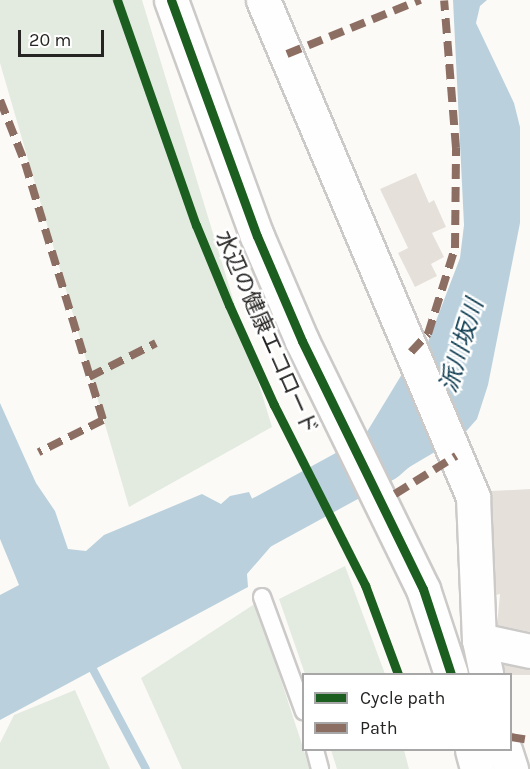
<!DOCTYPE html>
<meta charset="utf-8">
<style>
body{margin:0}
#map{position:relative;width:530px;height:769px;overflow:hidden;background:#fcfaf7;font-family:Karla,"Noto Sans JP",sans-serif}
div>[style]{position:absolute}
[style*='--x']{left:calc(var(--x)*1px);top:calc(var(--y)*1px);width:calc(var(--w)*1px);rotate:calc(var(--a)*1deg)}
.green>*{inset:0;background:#e3ebe0}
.water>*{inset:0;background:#bad1dd}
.stream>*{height:8px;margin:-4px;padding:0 4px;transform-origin:4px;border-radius:4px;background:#bad1dd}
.river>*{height:51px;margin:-25.5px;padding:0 25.5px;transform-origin:25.5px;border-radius:25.5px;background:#bad1dd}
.building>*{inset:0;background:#e5e1da}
.roads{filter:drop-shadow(2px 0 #cccac8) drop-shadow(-2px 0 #cccac8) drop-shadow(0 2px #cccac8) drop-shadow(0 -2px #cccac8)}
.service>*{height:16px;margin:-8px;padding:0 8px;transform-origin:8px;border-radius:8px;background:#fffefe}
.minor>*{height:33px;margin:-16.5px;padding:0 16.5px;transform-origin:16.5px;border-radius:16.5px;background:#fffefe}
.tertiary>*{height:33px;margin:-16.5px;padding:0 16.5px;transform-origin:16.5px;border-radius:16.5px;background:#fffefe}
.quiet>*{height:8px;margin-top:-4px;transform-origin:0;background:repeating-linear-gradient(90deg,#8d6e63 0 15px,transparent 0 23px)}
.cycleway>*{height:9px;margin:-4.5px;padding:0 4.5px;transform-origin:4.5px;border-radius:4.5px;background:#1b5e20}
span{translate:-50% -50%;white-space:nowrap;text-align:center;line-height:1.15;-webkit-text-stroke:5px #fff;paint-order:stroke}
.street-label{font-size:22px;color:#252422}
.water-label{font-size:24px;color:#103e53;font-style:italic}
.legend{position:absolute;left:302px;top:673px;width:210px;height:78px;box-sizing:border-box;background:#fff;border:2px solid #a8a7a7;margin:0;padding:8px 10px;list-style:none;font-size:18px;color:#252422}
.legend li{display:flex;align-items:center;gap:12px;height:30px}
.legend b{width:30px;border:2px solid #a8a7a7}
.scale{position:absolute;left:18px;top:30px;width:86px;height:27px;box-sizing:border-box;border:3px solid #252422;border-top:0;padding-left:8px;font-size:18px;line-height:21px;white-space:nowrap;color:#252422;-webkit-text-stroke:4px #fff;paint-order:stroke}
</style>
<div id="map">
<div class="green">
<div style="clip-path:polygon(0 0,142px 0,272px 427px,129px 507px,0 63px)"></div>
<div style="clip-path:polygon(345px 566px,385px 674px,305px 674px,279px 599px)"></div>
<div style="clip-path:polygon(256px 603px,310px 769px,182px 769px,141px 678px)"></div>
<div style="clip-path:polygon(75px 690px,110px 769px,0 769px,0 743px,14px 715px)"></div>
<div style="clip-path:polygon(331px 750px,404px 750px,409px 769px,337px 769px)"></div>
</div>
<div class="water">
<div style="clip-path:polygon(453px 0,487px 0,480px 6px,476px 23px,514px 103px,520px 127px,520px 223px,488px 385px,477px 419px,462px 436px,389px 479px,365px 435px,402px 374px,423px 355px,460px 258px,464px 225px)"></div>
<div style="clip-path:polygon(0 403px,36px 483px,55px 511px,68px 549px,86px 551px,104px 535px,202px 494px,221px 504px,230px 496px,249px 492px,273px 544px,247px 574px,248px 587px,0 720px,0 595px,19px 585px,0 539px)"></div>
</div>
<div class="stream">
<div style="--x:88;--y:660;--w:123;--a:62"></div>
</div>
<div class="river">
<div style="--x:201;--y:555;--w:206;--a:-28.7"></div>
<div style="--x:382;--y:456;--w:32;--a:-41"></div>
</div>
<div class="building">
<div style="clip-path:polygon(416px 173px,429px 203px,434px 200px,446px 227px,432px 233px,444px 257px,431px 264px,437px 276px,415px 287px,398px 253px,408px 248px,380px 189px)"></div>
<div style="clip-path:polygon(530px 489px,530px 632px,497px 625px,500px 594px,496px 595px,491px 491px)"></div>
<div style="clip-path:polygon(503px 664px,530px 669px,530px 675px,504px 675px)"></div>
</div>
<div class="roads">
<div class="service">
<div style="--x:262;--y:597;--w:122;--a:69.9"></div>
<div style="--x:315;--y:750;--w:20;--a:75"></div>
</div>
<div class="minor">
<div style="--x:263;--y:0;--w:540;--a:67.09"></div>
<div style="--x:473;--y:497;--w:143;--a:87.6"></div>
<div style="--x:479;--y:640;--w:35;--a:78"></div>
<div style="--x:479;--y:640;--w:52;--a:12.2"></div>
<div style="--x:505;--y:750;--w:20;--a:72"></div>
</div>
<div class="tertiary">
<div style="--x:171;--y:0;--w:251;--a:70"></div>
<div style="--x:257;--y:236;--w:114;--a:66.8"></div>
<div style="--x:302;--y:341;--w:276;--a:64"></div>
<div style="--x:423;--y:589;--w:89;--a:71.8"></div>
<div style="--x:472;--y:750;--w:20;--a:75"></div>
</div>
</div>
<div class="quiet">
<div style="--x:287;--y:54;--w:144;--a:-22.1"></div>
<div style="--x:0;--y:100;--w:68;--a:68.4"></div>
<div style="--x:25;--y:163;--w:269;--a:73.1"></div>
<div style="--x:103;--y:420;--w:72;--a:153.4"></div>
<div style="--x:411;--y:352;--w:25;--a:-47"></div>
<div style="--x:428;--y:334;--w:90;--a:-72.6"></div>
<div style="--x:455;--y:248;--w:100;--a:-89.4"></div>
<div style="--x:456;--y:148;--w:148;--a:-94.6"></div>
<div style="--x:89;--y:377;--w:75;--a:-26.9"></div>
<div style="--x:395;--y:494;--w:72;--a:-31.9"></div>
<div style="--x:510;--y:737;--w:20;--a:9"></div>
</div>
<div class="cycleway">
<div style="--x:117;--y:0;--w:238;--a:70.7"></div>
<div style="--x:196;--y:225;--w:87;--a:67.6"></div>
<div style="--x:229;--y:305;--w:110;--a:65.8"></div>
<div style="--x:274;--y:405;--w:202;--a:63.2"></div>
<div style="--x:365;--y:585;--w:95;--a:69.7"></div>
<div style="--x:171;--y:0;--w:251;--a:70"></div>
<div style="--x:257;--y:236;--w:114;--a:66.8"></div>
<div style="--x:302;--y:341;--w:276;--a:64"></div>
<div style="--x:423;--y:589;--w:89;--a:71.8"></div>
</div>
<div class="street-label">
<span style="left:266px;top:333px;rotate:66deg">水辺の健康エコロード</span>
</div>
<div class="water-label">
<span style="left:462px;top:346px;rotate:-73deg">派川坂川</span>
</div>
<ul class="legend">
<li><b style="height:8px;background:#1b5e20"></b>Cycle path</li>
<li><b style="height:8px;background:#8d6e63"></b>Path</li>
</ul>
<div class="scale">20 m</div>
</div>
